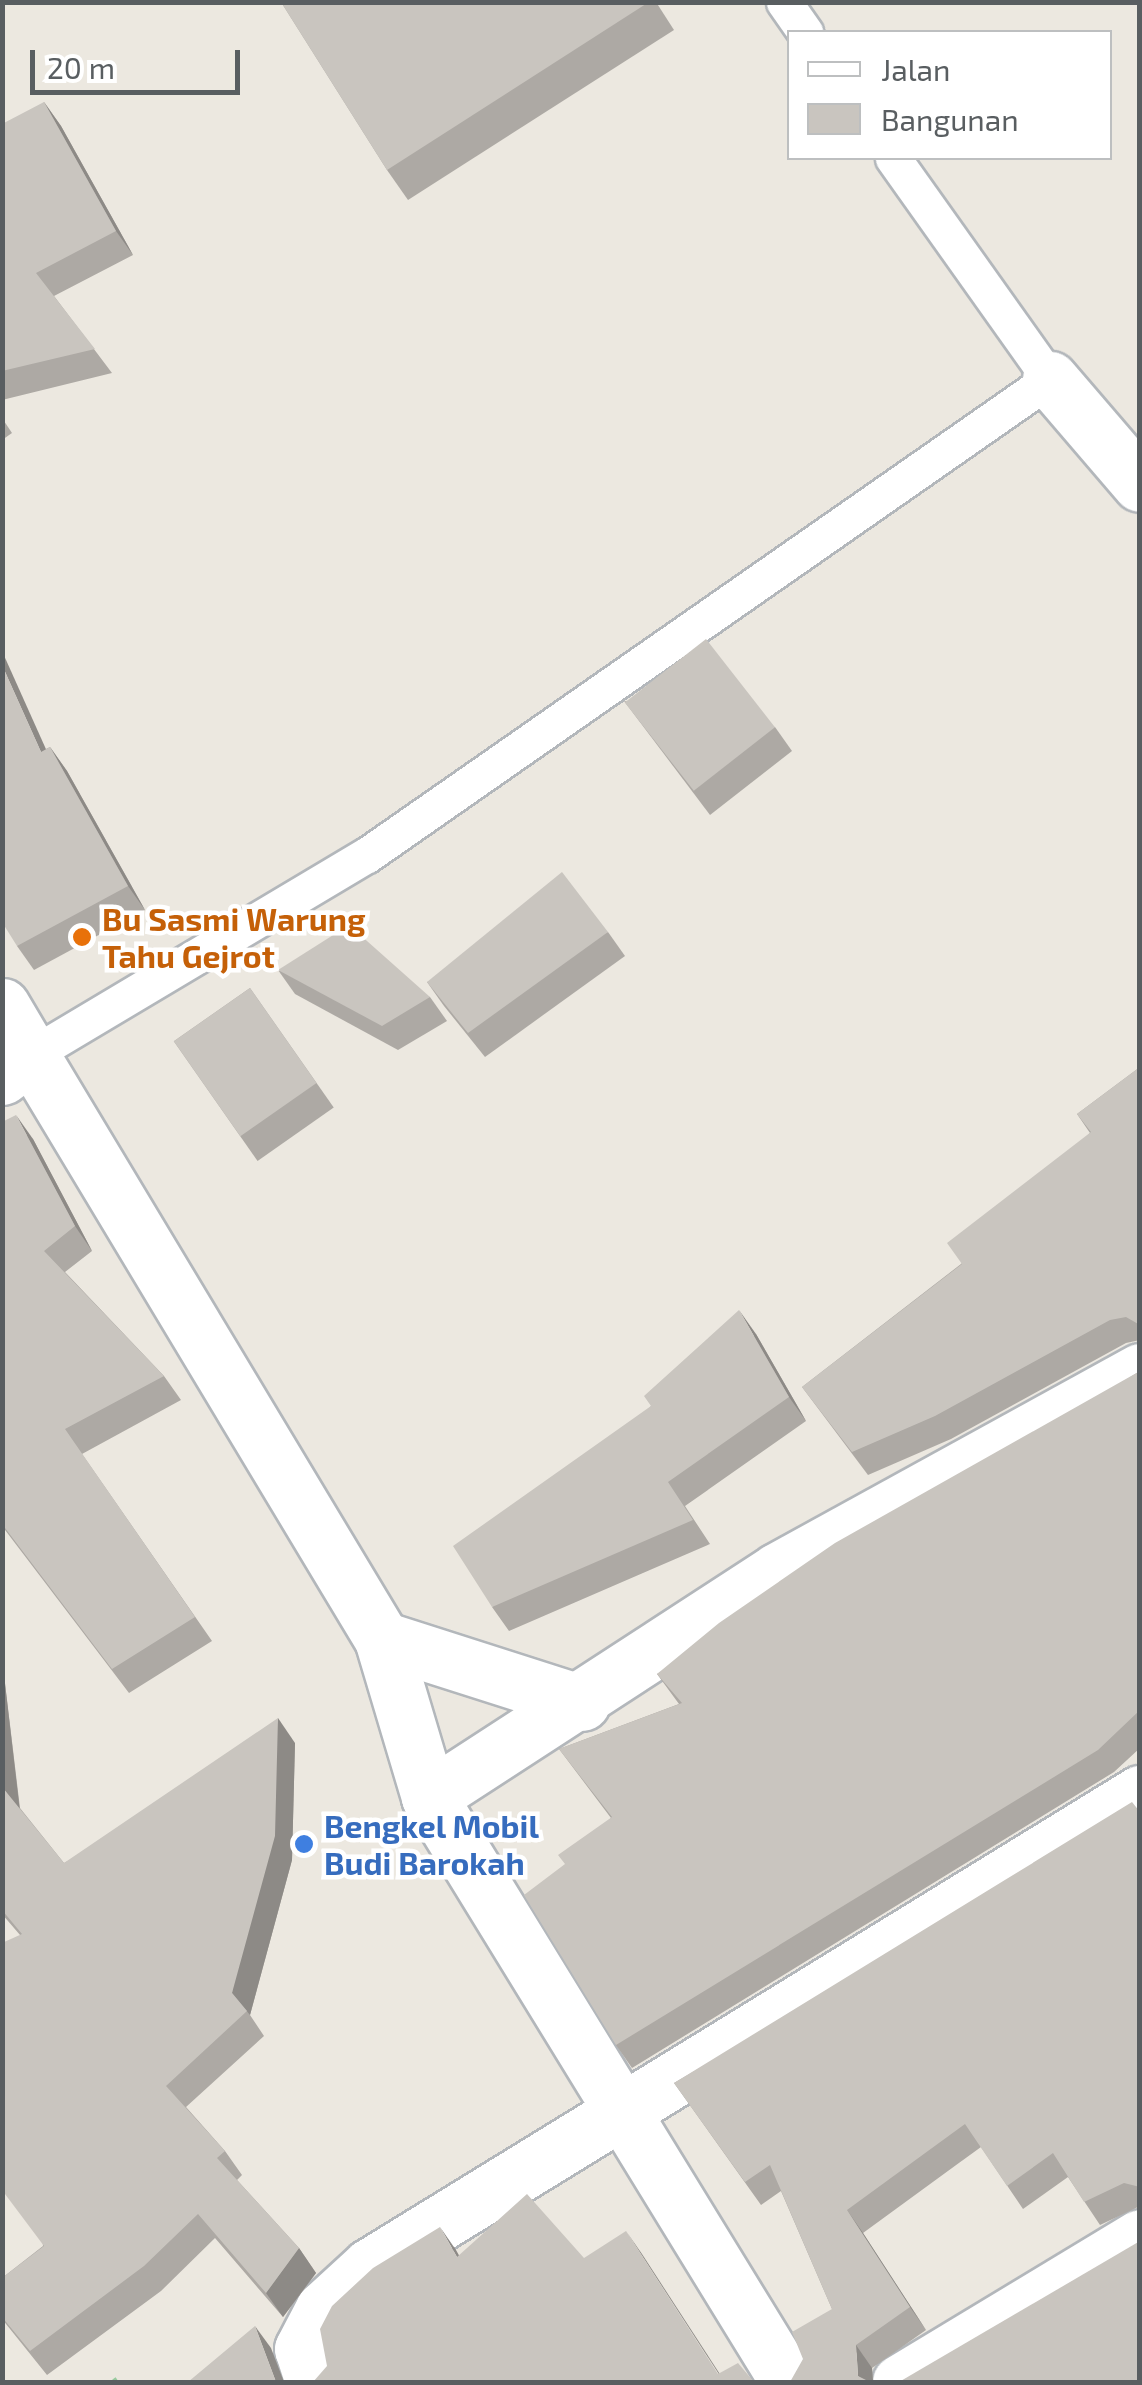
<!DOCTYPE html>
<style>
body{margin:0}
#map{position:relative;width:1142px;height:2385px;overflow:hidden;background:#ece8e0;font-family:"Exo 2",sans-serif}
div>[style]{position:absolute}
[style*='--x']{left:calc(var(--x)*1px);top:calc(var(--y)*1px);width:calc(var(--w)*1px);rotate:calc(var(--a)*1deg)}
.path>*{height:6px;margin-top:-3px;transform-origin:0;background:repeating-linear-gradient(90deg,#98ca9e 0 10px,transparent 0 15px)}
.roads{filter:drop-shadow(2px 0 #b3b7bb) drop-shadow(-2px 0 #b3b7bb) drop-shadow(0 2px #b3b7bb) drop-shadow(0 -2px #b3b7bb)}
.service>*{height:35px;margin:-17.5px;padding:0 17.5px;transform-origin:17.5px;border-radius:17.5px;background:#fff}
.minor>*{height:55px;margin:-27.5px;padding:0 27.5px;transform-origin:27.5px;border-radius:27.5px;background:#fff}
.wall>*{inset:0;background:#ada9a4;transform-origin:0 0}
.shaded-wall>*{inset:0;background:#8d8a86}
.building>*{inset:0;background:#c9c5bf;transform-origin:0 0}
.dots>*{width:28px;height:28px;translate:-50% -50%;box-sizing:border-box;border:5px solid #fff;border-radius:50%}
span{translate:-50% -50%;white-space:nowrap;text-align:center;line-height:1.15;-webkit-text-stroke:9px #fff;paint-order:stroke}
.food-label{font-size:32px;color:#c56008;font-weight:700}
.left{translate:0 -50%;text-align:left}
.shop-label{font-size:32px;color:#366cbe;font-weight:700}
.frame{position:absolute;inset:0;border:5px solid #595e61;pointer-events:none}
.legend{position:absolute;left:787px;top:30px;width:325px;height:130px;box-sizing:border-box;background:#fff;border:2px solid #bdbfc0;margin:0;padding:12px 18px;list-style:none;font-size:30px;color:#595e61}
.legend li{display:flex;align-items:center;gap:20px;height:50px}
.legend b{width:50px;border:2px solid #bdbfc0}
.scale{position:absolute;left:30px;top:50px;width:210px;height:45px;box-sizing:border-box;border:5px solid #595e61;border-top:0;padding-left:12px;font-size:30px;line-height:35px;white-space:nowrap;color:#595e61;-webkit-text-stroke:8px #fff;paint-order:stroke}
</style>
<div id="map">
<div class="path">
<div style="--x:114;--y:2382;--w:4;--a:-34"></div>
</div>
<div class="roads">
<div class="service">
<div style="--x:784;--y:2;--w:37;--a:55"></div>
<div style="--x:31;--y:1055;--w:391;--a:-30.8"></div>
<div style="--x:367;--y:855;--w:833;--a:-34.87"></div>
<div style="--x:1050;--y:379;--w:271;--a:-125.4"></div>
</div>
<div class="minor">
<div style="--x:1050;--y:379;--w:138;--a:49.4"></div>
<div style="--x:2;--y:1006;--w:57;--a:59.4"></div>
<div style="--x:2;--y:1077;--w:36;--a:-37"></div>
<div style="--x:31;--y:1055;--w:681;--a:58.99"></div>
<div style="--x:382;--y:1639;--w:165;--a:73.4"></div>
<div style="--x:429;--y:1797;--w:686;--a:58.46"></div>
<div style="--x:382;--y:1639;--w:210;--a:17.7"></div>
<div style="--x:429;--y:1797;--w:416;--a:-33"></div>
<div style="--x:778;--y:1570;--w:413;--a:-28.8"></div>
<div style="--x:313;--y:2382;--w:35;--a:-108"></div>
<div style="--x:302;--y:2349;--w:45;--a:-62.3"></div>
<div style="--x:323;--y:2309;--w:64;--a:-42.5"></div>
<div style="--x:370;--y:2266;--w:904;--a:-31.56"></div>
<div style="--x:900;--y:2382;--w:280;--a:-31.1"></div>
</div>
</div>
<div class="wall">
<div style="clip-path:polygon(281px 2px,656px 2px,674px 30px,408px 200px,387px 170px)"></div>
<div style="clip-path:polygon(44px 102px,61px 126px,133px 255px,54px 296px,112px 373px,2px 400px,2px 195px)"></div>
<div style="clip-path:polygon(2px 418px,12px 433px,2px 440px)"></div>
<div style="clip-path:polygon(624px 701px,775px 727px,792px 751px,710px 815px)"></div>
<div style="clip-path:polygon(50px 747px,67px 771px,145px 910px,34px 970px,17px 946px,46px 749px)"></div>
<div style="clip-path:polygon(608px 932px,625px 956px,485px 1057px,444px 1006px,427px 982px)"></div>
<div style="clip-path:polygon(278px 970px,430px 997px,447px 1021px,398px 1050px,295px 994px)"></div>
<div style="left:250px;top:988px;width:146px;height:93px;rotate:55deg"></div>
<div style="clip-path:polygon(1140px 1067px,1140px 1340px,1126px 1343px,951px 1439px,868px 1475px,802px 1387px,961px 1264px,1090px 1133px,1077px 1114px)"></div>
<div style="clip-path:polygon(2px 1122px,33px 1139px,92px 1251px,65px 1272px,164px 1376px,181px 1400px,82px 1454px,212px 1641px,129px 1693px,2px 1526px)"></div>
<div style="clip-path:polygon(756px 1334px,806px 1421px,685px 1506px,710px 1544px,509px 1631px,492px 1607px,651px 1406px)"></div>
<div style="clip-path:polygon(1140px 1371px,1140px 1748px,1114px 1772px,632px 2068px,616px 2045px,565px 1864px,611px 1818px,559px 1749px,679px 1704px,657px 1674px)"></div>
<div style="clip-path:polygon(2px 1658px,20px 1808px,64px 1863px,295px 1743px,292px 1860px,250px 2015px,264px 2036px,186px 2107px,225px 2151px,242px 2175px,237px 2180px,299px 2248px,316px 2273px,283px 2317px,215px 2238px,161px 2291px,47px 2375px,2px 2319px,2px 2278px,43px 2246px,20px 1935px,2px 1914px)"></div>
<div style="clip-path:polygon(1140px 1812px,1140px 2206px,1100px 2225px,1068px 2177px,1023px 2209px,981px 2147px,863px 2233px,926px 2330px,872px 2368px,873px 2382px,832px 2309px,781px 2191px,761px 2205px,674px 2083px)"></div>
</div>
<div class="shaded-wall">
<div style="clip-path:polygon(44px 102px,61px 126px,133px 255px,116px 231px)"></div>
<div style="clip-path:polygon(2px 651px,58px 776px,41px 752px,2px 665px)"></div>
<div style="clip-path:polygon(50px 747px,67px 771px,145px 910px,128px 886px)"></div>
<div style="clip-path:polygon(16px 1115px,33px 1139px,92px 1251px,75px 1226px)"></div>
<div style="clip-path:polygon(739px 1310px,756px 1334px,806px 1421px,789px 1397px)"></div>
<div style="clip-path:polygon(2px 1658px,20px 1812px,3px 1788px)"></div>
<div style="clip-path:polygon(278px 1718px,295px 1743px,292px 1860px,250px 2015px,232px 1993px)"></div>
<div style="clip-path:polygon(847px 2210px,863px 2233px,926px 2330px,910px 2307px)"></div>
<div style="clip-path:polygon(440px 2227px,456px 2250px,473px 2280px,457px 2257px)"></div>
<div style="clip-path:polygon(626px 2231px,642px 2254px,725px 2382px,724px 2382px)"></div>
<div style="clip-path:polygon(299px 2248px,316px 2273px,283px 2317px,266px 2293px)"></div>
<div style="clip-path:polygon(255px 2326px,271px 2348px,284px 2382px,276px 2382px)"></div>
<div style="clip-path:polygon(856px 2345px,872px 2368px,873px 2382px,862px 2382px,858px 2376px)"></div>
</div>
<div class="building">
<div style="clip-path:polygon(281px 2px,649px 2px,387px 170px)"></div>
<div style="clip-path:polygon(44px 102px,116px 231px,36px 273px,95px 349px,2px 371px,2px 124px)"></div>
<div style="left:706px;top:639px;width:112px;height:103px;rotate:52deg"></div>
<div style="clip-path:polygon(2px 665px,41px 752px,50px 747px,128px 886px,17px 946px,2px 922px)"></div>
<div style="clip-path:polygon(562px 872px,608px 932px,468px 1033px,427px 982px)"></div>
<div style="clip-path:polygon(349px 925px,430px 997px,382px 1026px,278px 970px)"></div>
<div style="left:250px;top:988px;width:116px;height:93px;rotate:55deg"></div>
<div style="clip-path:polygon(1140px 1067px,1140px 1325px,1126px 1317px,1110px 1320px,935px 1416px,852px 1452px,802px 1387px,962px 1264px,947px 1243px,1091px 1132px,1077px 1114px)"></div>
<div style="clip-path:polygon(16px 1115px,75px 1226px,44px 1251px,164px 1376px,65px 1429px,195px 1617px,112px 1669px,2px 1524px,2px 1122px)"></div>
<div style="clip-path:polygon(739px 1310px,789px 1397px,668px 1482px,693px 1520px,492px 1607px,453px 1546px,651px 1406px,644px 1396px)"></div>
<div style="clip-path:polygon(1140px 1371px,1140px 1710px,1098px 1750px,616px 2045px,524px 1895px,565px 1864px,558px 1855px,612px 1817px,559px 1749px,682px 1703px,657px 1674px,719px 1623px,835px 1543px)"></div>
<div style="clip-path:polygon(278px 1718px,275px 1836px,232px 1993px,247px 2011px,166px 2086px,225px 2151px,217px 2158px,299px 2248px,266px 2293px,198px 2214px,144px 2266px,30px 2351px,2px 2317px,2px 2278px,44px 2246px,2px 2190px,2px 1943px,22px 1934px,2px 1910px,2px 1781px,3px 1788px,64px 1863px)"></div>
<div style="clip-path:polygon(1132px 1802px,1140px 1812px,1140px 2187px,1124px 2183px,1084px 2202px,1053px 2153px,1007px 2186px,965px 2124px,847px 2210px,910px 2307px,856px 2345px,858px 2376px,870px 2382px,790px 2382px,803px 2359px,792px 2332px,832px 2309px,770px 2165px,745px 2182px,674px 2083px)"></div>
<div style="clip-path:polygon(527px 2194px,584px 2258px,626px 2231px,718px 2374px,738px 2363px,754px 2382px,313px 2382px,327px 2366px,320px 2329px,332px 2306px,373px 2268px,440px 2227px,457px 2257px)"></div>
<div style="clip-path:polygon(1140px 2241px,1140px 2382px,899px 2382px)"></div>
<div style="clip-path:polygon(255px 2326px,276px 2382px,279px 2382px,188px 2382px)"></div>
</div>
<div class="dots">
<div style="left:82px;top:937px;background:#e8710a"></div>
<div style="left:304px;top:1844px;background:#3f7fe0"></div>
</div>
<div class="food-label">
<span class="left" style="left:102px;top:937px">Bu Sasmi Warung<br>Tahu Gejrot</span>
</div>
<div class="shop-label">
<span class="left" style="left:324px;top:1844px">Bengkel Mobil<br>Budi Barokah</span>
</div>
<div class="frame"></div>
<ul class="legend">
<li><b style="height:12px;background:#fff"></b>Jalan</li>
<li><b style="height:28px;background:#c9c5bf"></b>Bangunan</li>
</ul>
<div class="scale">20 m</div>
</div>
